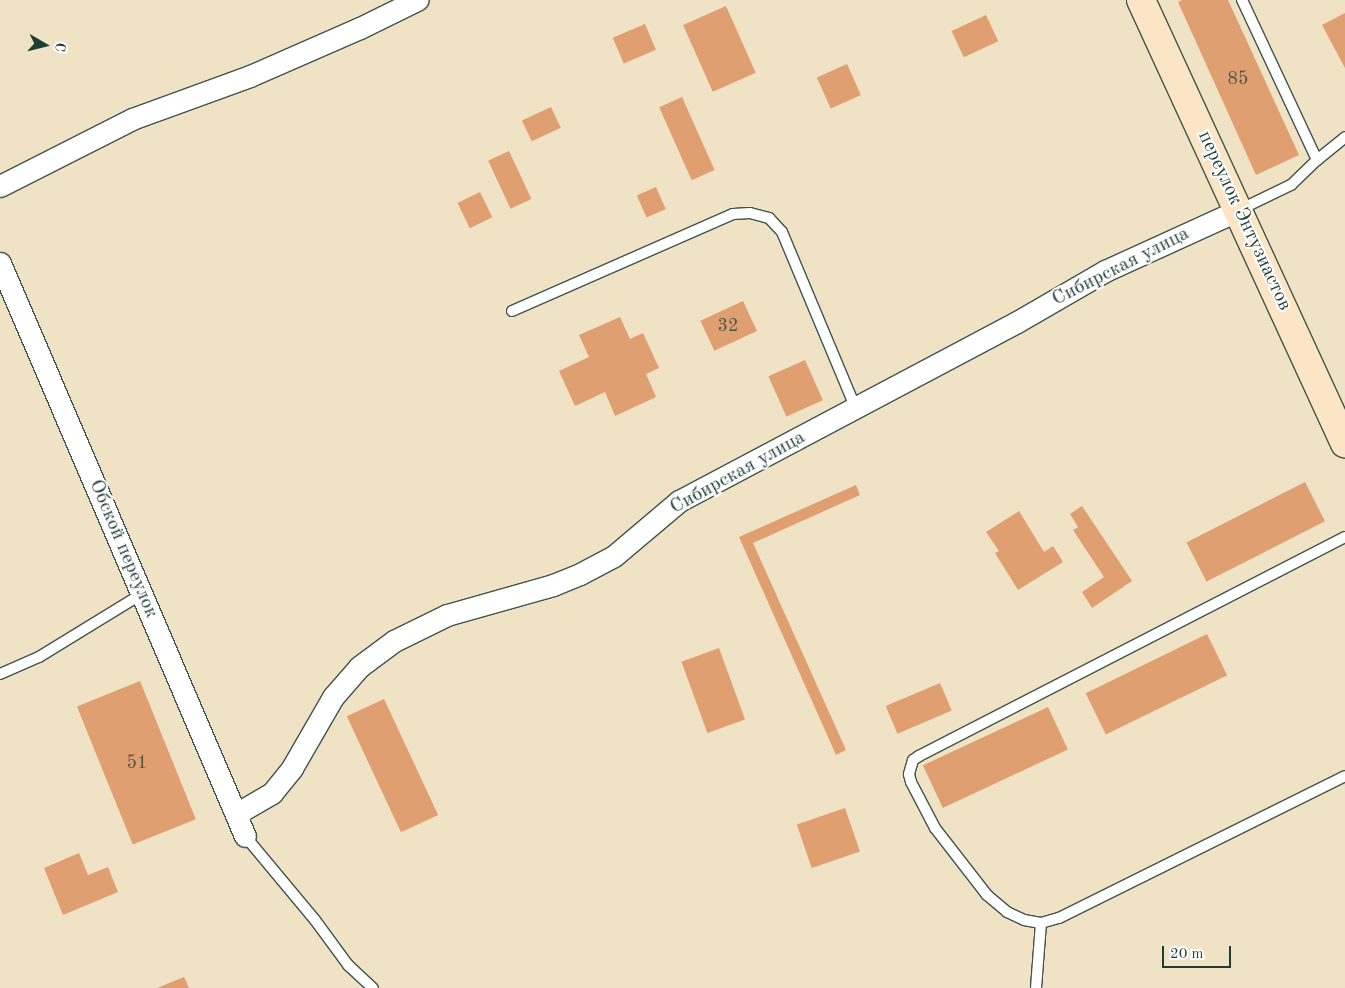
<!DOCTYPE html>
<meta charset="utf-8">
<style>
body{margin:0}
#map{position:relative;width:1345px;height:988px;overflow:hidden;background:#f0e2c4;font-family:"Old Standard TT",serif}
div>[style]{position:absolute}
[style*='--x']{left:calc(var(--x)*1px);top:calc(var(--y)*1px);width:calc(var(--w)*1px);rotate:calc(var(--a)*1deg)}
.building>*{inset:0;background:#e09f70;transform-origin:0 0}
.roads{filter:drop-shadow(1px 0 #3e564a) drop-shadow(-1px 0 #3e564a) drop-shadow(0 1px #3e564a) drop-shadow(0 -1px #3e564a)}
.lane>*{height:10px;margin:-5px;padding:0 5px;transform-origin:5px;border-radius:5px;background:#fff}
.street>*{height:21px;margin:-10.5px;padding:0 10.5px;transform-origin:10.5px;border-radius:10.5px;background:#fff}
.secondary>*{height:28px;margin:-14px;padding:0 14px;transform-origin:14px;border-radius:14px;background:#fce5c4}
span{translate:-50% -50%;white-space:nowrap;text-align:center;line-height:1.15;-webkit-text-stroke:4px #fff;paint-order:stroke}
.number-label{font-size:18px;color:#4f5643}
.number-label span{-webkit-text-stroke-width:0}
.street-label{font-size:20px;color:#1f3d34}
.north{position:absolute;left:20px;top:20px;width:50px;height:50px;-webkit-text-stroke:4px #fff;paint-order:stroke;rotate:98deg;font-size:14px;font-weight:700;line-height:20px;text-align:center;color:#1f3d34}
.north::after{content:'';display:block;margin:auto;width:18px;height:22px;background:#1f3d34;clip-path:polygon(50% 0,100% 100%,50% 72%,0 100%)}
.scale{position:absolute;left:1162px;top:946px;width:69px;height:22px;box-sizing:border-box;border:2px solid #1f3d34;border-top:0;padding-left:6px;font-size:15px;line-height:18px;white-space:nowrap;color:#1f3d34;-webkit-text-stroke:4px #fff;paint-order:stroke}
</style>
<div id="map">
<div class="building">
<div style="clip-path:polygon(1182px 0,1228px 0,1299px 155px,1256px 175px,1178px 2px)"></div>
<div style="left:726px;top:6px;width:73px;height:47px;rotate:66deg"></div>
<div style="clip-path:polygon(1345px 13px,1345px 68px,1322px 25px)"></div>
<div style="left:986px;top:15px;width:29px;height:38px;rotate:65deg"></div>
<div style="left:645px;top:24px;width:28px;height:35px;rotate:67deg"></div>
<div style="left:847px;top:64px;width:34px;height:33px;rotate:66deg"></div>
<div style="left:682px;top:97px;width:80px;height:25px;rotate:66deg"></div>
<div style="left:551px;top:107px;width:23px;height:32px;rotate:65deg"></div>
<div style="left:509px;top:151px;width:53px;height:23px;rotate:65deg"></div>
<div style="left:656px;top:187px;width:24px;height:21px;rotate:66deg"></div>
<div style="left:480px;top:192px;width:28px;height:25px;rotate:64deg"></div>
<div style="left:743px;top:301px;width:33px;height:47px;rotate:65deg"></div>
<div style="clip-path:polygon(620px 317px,630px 339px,643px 333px,659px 368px,646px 374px,656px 397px,615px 416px,605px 392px,575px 406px,559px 371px,589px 357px,579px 335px)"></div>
<div style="left:805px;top:360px;width:44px;height:40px;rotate:66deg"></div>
<div style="left:1305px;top:482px;width:44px;height:133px;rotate:63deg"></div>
<div style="clip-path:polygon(856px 485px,860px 495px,753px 543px,846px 750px,836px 755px,739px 537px)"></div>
<div style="clip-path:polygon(1082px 506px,1132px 581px,1092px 608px,1082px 592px,1104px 577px,1073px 530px,1078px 527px,1070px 514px)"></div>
<div style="clip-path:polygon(1019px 511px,1044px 552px,1053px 546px,1063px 562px,1018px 590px,995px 553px,999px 551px,986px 532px)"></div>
<div style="left:1207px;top:634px;width:46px;height:135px;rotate:64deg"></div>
<div style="left:719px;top:648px;width:76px;height:40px;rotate:70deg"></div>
<div style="left:140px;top:681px;width:149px;height:68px;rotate:68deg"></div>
<div style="left:940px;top:683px;width:30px;height:59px;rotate:67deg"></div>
<div style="left:384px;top:699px;width:128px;height:41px;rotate:65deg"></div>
<div style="left:1048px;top:707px;width:47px;height:138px;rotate:65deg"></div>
<div style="left:845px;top:808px;width:46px;height:51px;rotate:71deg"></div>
<div style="clip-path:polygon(79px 853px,88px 875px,108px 867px,118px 892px,63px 915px,44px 868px)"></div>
<div style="clip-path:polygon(184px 977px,189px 988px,157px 988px)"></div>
</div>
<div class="roads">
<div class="lane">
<div style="--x:1317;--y:160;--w:36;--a:-39"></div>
<div style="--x:1239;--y:210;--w:58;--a:-25.7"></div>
<div style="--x:1291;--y:185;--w:36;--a:-44"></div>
<div style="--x:1317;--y:160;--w:177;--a:-115.1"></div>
<div style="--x:512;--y:311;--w:241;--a:-23.7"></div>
<div style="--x:733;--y:214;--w:17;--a:-3"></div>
<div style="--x:750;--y:213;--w:20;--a:15"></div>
<div style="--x:769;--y:218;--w:19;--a:47"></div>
<div style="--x:782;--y:232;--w:192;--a:67.3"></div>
<div style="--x:1345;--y:537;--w:479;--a:152.8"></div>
<div style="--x:919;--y:756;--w:7;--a:146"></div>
<div style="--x:913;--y:760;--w:15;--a:106"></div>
<div style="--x:909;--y:774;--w:8;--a:76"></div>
<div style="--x:911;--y:782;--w:52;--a:62.4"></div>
<div style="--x:935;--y:828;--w:85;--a:52.2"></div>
<div style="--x:987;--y:895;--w:26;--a:40"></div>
<div style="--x:1007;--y:912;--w:19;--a:25"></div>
<div style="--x:1024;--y:920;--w:17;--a:10"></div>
<div style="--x:1041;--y:923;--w:19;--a:-16"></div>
<div style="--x:1059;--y:918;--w:319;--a:-26.4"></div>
<div style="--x:0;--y:674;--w:43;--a:-23.6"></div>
<div style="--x:39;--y:657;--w:121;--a:-31.5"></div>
<div style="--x:245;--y:836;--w:109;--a:50.2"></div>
<div style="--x:315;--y:920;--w:56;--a:53.7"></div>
<div style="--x:348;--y:965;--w:34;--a:43"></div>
<div style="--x:1036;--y:988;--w:65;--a:-85.6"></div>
</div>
<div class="street">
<div style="--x:0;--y:186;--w:148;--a:-26.9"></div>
<div style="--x:132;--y:119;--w:126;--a:-20"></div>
<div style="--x:250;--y:76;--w:120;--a:-23.6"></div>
<div style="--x:360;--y:28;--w:64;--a:-26.2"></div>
<div style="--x:0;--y:263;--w:623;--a:66.85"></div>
<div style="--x:236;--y:814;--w:42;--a:-30.3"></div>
<div style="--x:272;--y:793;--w:32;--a:-51"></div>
<div style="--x:292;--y:768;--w:82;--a:-60"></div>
<div style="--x:333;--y:697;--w:40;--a:-49"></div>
<div style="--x:359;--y:667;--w:44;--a:-36.6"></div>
<div style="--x:394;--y:641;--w:59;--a:-26.1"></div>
<div style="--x:447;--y:615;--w:110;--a:-15.8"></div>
<div style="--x:553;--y:585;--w:29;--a:-22"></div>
<div style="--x:580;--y:574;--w:38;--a:-28"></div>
<div style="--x:614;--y:556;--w:85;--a:-40.2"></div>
<div style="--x:679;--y:501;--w:382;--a:-27.9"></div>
<div style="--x:1017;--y:322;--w:102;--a:-30.1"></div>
<div style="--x:1105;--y:271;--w:147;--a:-24.5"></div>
</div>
<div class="secondary">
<div style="--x:1141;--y:0;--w:488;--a:65.3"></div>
</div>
</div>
<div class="number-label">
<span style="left:1238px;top:79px">85</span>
<span style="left:728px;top:326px">32</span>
<span style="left:137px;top:763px">51</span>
</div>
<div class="street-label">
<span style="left:1244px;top:221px;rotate:65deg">переулок Энтузиастов</span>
<span style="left:1121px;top:267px;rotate:-27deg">Сибирская улица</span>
<span style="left:738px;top:473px;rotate:-29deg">Сибирская улица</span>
<span style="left:123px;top:549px;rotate:67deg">Обской переулок</span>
</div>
<div class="north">С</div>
<div class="scale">20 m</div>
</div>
